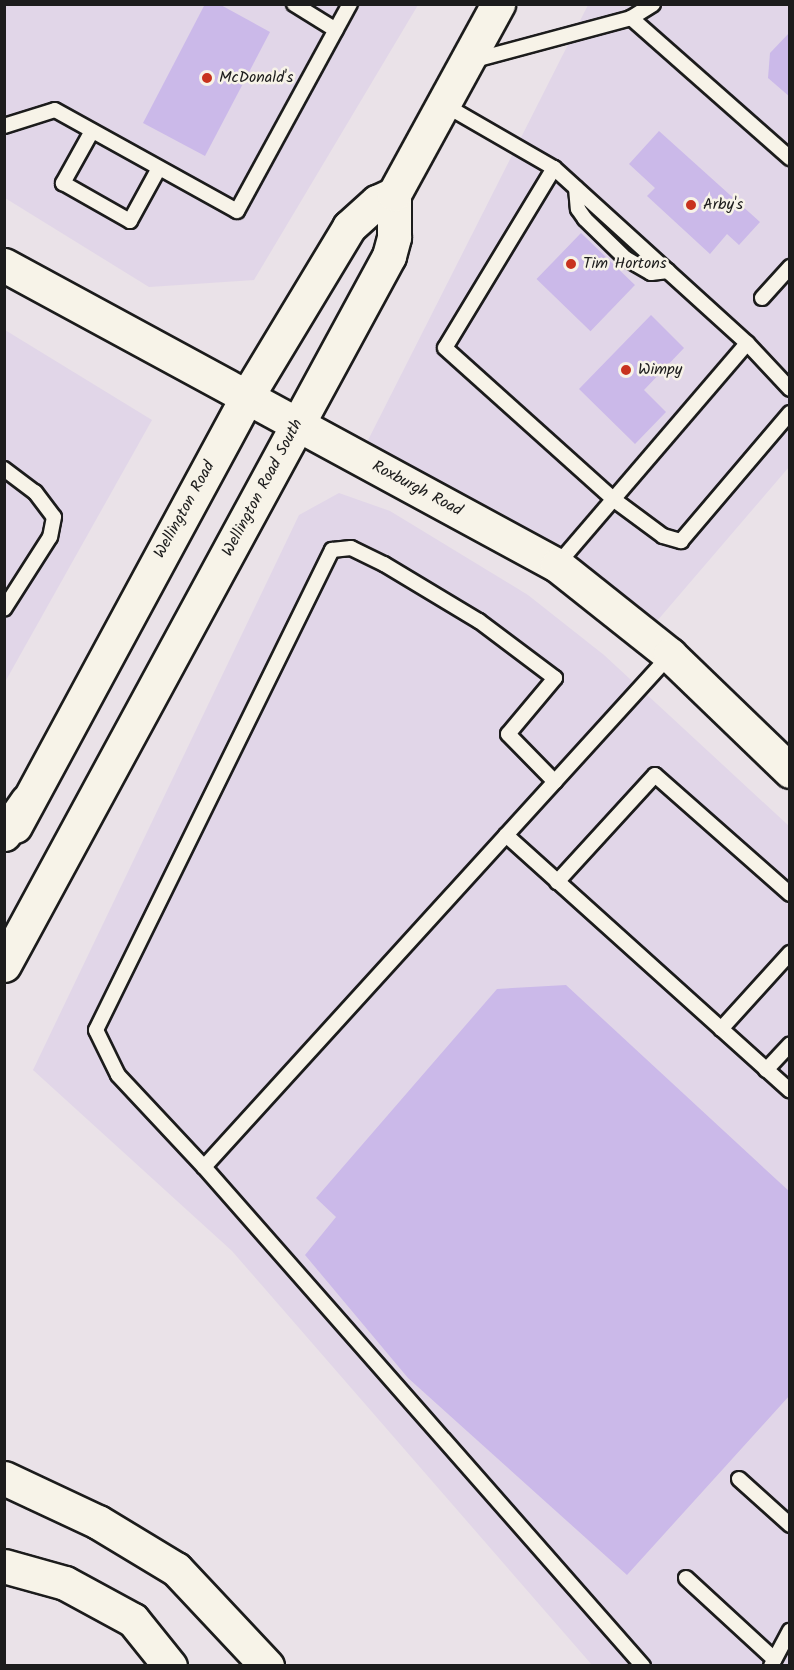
<!DOCTYPE html>
<style>
body{margin:0}
#map{position:relative;width:794px;height:1670px;overflow:hidden;background:#eae2e8;font-family:Kalam,sans-serif}
div>[style]{position:absolute}
[style*='--x']{left:calc(var(--x)*1px);top:calc(var(--y)*1px);width:calc(var(--w)*1px);rotate:calc(var(--a)*1deg)}
.built>*{inset:0;background:#e1d6e8}
.building>*{inset:0;background:#cbb9e9;transform-origin:0 0}
.roads{filter:drop-shadow(2px 0 #1c1c1c) drop-shadow(-2px 0 #1c1c1c) drop-shadow(0 2px #1c1c1c) drop-shadow(0 -2px #1c1c1c)}
.service>*{height:14px;margin:-7px;padding:0 7px;transform-origin:7px;border-radius:7px;background:#f7f3e8}
.tertiary>*{height:33px;margin:-16.5px;padding:0 16.5px;transform-origin:16.5px;border-radius:16.5px;background:#f7f3e8}
.secondary>*{height:33px;margin:-16.5px;padding:0 16.5px;transform-origin:16.5px;border-radius:16.5px;background:#f7f3e8}
.motorway>*{height:33px;margin:-16.5px;padding:0 16.5px;transform-origin:16.5px;border-radius:16.5px;background:#f7f3e8}
.dots>*{width:16px;height:16px;translate:-50% -50%;box-sizing:border-box;border:3px solid #f7f3e8;border-radius:50%}
span{translate:-50% -50%;white-space:nowrap;text-align:center;line-height:1.15;-webkit-text-stroke:5px #f7f3e8;paint-order:stroke}
.poi-label{font-size:16px;color:#1c1c1c}
.left{translate:0 -50%;text-align:left}
.street-label{font-size:16px;color:#1c1c1c}
.frame{position:absolute;inset:0;border:6px solid #1c1c1c;pointer-events:none}
</style>
<div id="map">
<div class="built">
<div style="clip-path:polygon(4px 5px,418px 5px,254px 280px,149px 287px,5px 198px)"></div>
<div style="clip-path:polygon(588px 5px,789px 5px,789px 467px,645px 635px,359px 458px)"></div>
<div style="clip-path:polygon(5px 330px,152px 420px,5px 682px)"></div>
<div style="clip-path:polygon(339px 493px,390px 511px,528px 595px,604px 655px,789px 826px,789px 1665px,592px 1665px,232px 1251px,33px 1070px,299px 515px)"></div>
</div>
<div class="building">
<div style="clip-path:polygon(205px 4px,219px 4px,270px 32px,205px 156px,143px 123px)"></div>
<div style="clip-path:polygon(790px 32px,790px 97px,768px 78px,770px 53px)"></div>
<div style="clip-path:polygon(659px 131px,760px 222px,739px 245px,727px 234px,710px 254px,647px 196px,655px 188px,629px 164px)"></div>
<div style="left:581px;top:233px;width:75px;height:64px;rotate:44deg"></div>
<div style="clip-path:polygon(651px 315px,684px 348px,644px 390px,666px 412px,635px 444px,579px 389px)"></div>
<div style="clip-path:polygon(566px 985px,790px 1192px,790px 1395px,627px 1575px,408px 1378px,305px 1255px,336px 1217px,316px 1198px,497px 989px)"></div>
</div>
<div class="roads">
<div class="service">
<div style="--x:294;--y:4;--w:49;--a:31.8"></div>
<div style="--x:631;--y:18;--w:212;--a:41.4"></div>
<div style="--x:471;--y:61;--w:166;--a:-15"></div>
<div style="--x:631;--y:18;--w:26;--a:-32"></div>
<div style="--x:443;--y:104;--w:128;--a:30"></div>
<div style="--x:554;--y:168;--w:210;--a:121.2"></div>
<div style="--x:445;--y:348;--w:226;--a:41.9"></div>
<div style="--x:613;--y:499;--w:62;--a:36.5"></div>
<div style="--x:663;--y:536;--w:19;--a:16"></div>
<div style="--x:681;--y:541;--w:168;--a:-49.6"></div>
<div style="--x:4;--y:126;--w:53;--a:-17.4"></div>
<div style="--x:55;--y:110;--w:208;--a:29"></div>
<div style="--x:237;--y:211;--w:236;--a:-61.4"></div>
<div style="--x:92;--y:131;--w:60;--a:119.1"></div>
<div style="--x:63;--y:183;--w:77;--a:29.6"></div>
<div style="--x:130;--y:221;--w:60;--a:-61.3"></div>
<div style="--x:554;--y:168;--w:261;--a:42.2"></div>
<div style="--x:747;--y:343;--w:63;--a:46.9"></div>
<div style="--x:576;--y:188;--w:21;--a:85"></div>
<div style="--x:578;--y:209;--w:12;--a:55"></div>
<div style="--x:585;--y:219;--w:56;--a:44.3"></div>
<div style="--x:625;--y:258;--w:30;--a:30"></div>
<div style="--x:651;--y:273;--w:17;--a:-7"></div>
<div style="--x:762;--y:298;--w:42;--a:-47.9"></div>
<div style="--x:4;--y:469;--w:39;--a:37"></div>
<div style="--x:35;--y:492;--w:31;--a:53"></div>
<div style="--x:54;--y:517;--w:20;--a:101"></div>
<div style="--x:50;--y:537;--w:85;--a:122.6"></div>
<div style="--x:557;--y:565;--w:292;--a:-49.4"></div>
<div style="--x:506;--y:835;--w:382;--a:42"></div>
<div style="--x:557;--y:882;--w:145;--a:-47.5"></div>
<div style="--x:655;--y:775;--w:180;--a:41.4"></div>
<div style="--x:721;--y:1029;--w:103;--a:-47.8"></div>
<div style="--x:766;--y:1070;--w:35;--a:-47"></div>
<div style="--x:204;--y:1167;--w:126;--a:-133.1"></div>
<div style="--x:118;--y:1075;--w:50;--a:-116.1"></div>
<div style="--x:96;--y:1030;--w:535;--a:-63.82"></div>
<div style="--x:332;--y:550;--w:19;--a:-6"></div>
<div style="--x:351;--y:548;--w:37;--a:26"></div>
<div style="--x:384;--y:564;--w:111;--a:31"></div>
<div style="--x:479;--y:621;--w:95;--a:36.9"></div>
<div style="--x:555;--y:678;--w:73;--a:130"></div>
<div style="--x:508;--y:734;--w:67;--a:45.6"></div>
<div style="--x:739;--y:1479;--w:69;--a:42"></div>
<div style="--x:686;--y:1578;--w:120;--a:42.6"></div>
<div style="--x:643;--y:1666;--w:665;--a:-131.34"></div>
<div style="--x:204;--y:1167;--w:692;--a:-47.69"></div>
<div style="--x:771;--y:1666;--w:40;--a:-62"></div>
</div>
<div class="tertiary">
<div style="--x:297;--y:424;--w:296;--a:28.5"></div>
<div style="--x:557;--y:565;--w:144;--a:38.5"></div>
<div style="--x:670;--y:655;--w:167;--a:44"></div>
</div>
<div class="secondary">
<div style="--x:4;--y:265;--w:333;--a:28.5"></div>
<div style="--x:15;--y:826;--w:486;--a:-61.6"></div>
<div style="--x:246;--y:398;--w:200;--a:-58.9"></div>
<div style="--x:349;--y:227;--w:38;--a:-42"></div>
<div style="--x:377;--y:202;--w:19;--a:-25"></div>
<div style="--x:4;--y:965;--w:807;--a:-61.5"></div>
<div style="--x:389;--y:256;--w:20;--a:-75"></div>
<div style="--x:394;--y:237;--w:43;--a:-90"></div>
<div style="--x:394;--y:194;--w:217;--a:-61.3"></div>
</div>
<div class="motorway">
<div style="--x:4;--y:834;--w:40;--a:-55.1"></div>
<div style="--x:4;--y:1478;--w:104;--a:25.1"></div>
<div style="--x:98;--y:1522;--w:91;--a:31.1"></div>
<div style="--x:176;--y:1569;--w:133;--a:46.8"></div>
<div style="--x:4;--y:1566;--w:63;--a:15.6"></div>
<div style="--x:65;--y:1583;--w:77;--a:28.6"></div>
<div style="--x:133;--y:1620;--w:59;--a:51.2"></div>
</div>
</div>
<div class="dots">
<div style="left:207px;top:78px;background:#c8321e"></div>
<div style="left:691px;top:205px;background:#c8321e"></div>
<div style="left:571px;top:264px;background:#c8321e"></div>
<div style="left:626px;top:370px;background:#c8321e"></div>
</div>
<div class="poi-label">
<span class="left" style="left:219px;top:78px">McDonald's</span>
<span class="left" style="left:703px;top:205px">Arby's</span>
<span class="left" style="left:583px;top:264px">Tim Hortons</span>
<span class="left" style="left:638px;top:370px">Wimpy</span>
</div>
<div class="street-label">
<span style="left:263px;top:488px;rotate:-62deg">Wellington Road South</span>
<span style="left:417px;top:489px;rotate:28deg">Roxburgh Road</span>
<span style="left:185px;top:510px;rotate:-61deg">Wellington Road</span>
</div>
<div class="frame"></div>
</div>
